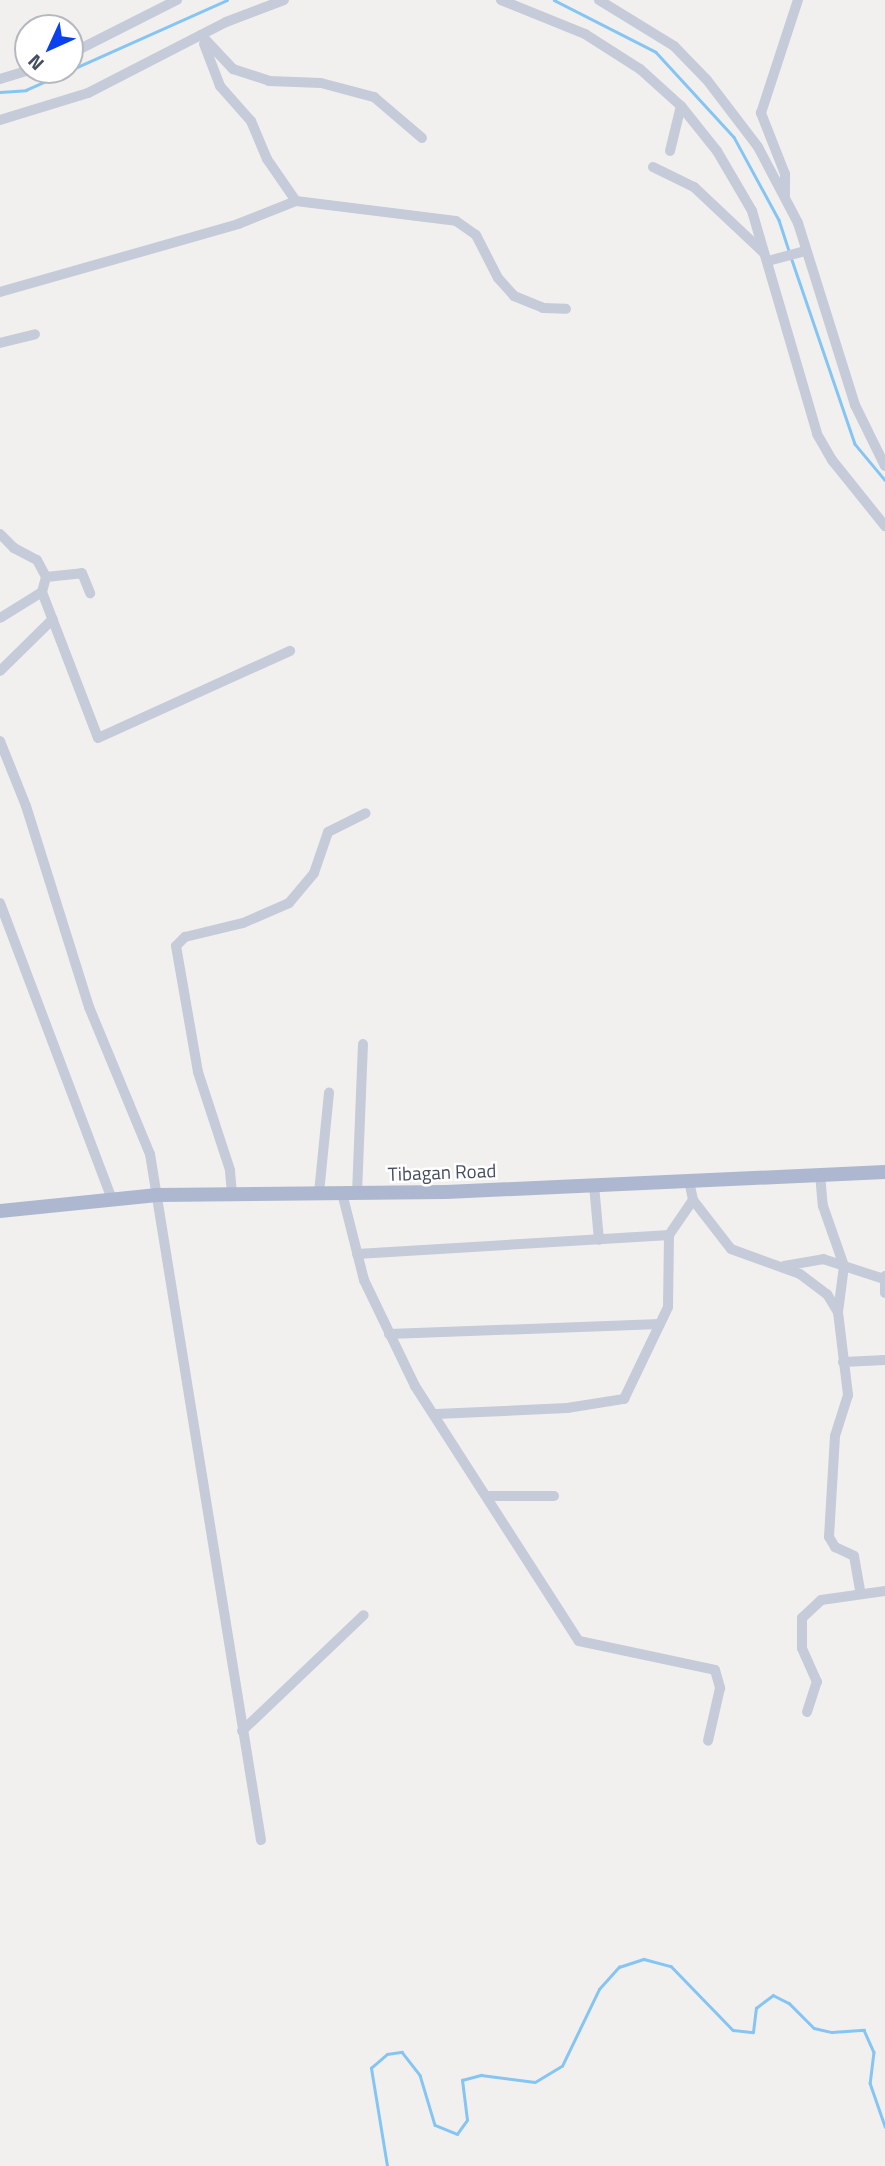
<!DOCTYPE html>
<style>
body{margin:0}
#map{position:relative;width:885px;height:2166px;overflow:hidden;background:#f2f0ef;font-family:"Titillium Web",sans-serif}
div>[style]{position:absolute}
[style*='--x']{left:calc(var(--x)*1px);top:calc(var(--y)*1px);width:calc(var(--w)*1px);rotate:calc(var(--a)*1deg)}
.stream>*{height:2.5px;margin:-1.25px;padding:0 1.25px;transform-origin:1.25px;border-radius:1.25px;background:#85c5f3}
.minor>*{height:10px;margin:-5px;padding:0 5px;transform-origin:5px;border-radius:5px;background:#c5cbd8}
.major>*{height:14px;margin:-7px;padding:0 7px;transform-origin:7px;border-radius:7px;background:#adb8d0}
span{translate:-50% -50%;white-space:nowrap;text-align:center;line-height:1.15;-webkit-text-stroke:5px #fff;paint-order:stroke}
.street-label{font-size:19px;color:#464e5f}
.north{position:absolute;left:14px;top:14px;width:70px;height:70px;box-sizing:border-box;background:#fff;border:2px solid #b5b8bf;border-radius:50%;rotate:225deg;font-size:19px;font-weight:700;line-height:28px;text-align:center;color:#464e5f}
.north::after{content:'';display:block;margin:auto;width:24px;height:32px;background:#0b40f1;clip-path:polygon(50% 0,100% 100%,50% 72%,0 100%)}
</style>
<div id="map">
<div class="stream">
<div style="--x:554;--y:0;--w:114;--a:27"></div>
<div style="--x:656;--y:52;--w:115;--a:47.5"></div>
<div style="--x:734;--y:137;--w:94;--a:61.5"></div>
<div style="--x:779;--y:220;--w:35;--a:72"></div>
<div style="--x:0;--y:92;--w:26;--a:-4"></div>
<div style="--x:26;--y:90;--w:220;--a:-24.1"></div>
<div style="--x:792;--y:260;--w:194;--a:71.1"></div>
<div style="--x:855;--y:444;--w:47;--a:50.2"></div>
<div style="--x:387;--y:2166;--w:99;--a:-99.3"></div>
<div style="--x:371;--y:2068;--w:21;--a:-41"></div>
<div style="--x:387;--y:2054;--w:15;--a:-8"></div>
<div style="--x:402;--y:2052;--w:29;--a:52"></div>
<div style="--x:420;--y:2075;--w:52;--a:73.3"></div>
<div style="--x:435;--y:2125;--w:24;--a:22"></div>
<div style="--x:457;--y:2134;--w:17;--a:-54"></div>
<div style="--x:467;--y:2120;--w:40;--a:-97.1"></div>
<div style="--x:462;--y:2080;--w:20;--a:-15"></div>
<div style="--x:481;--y:2075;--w:54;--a:7.4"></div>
<div style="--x:535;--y:2082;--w:31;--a:-31"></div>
<div style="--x:562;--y:2066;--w:85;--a:-64.3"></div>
<div style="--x:599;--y:1989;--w:30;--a:-48"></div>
<div style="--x:619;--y:1967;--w:26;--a:-18"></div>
<div style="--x:644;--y:1959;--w:28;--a:15"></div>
<div style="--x:671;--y:1966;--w:89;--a:45.9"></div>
<div style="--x:733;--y:2030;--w:20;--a:6"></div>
<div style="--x:753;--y:2032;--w:24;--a:-83"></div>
<div style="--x:756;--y:2008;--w:21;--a:-37"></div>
<div style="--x:773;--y:1995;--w:18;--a:27"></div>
<div style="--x:789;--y:2003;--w:35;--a:45"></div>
<div style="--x:814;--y:2028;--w:18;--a:13"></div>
<div style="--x:832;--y:2032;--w:32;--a:-4"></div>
<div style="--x:864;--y:2030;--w:24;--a:66"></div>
<div style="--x:874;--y:2052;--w:31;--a:97"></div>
<div style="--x:870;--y:2083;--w:46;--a:70.8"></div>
</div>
<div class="minor">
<div style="--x:501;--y:0;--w:91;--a:22"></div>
<div style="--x:585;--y:34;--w:65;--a:32.5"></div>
<div style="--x:640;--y:69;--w:55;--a:42.1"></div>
<div style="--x:681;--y:106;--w:58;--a:51.3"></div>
<div style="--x:717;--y:151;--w:69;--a:59.7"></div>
<div style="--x:752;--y:211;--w:232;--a:73.7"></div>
<div style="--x:817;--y:434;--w:30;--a:60"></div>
<div style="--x:832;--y:460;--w:85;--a:51.2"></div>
<div style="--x:599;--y:0;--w:88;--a:31.5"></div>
<div style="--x:674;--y:46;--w:47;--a:45.9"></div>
<div style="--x:707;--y:80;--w:84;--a:52.7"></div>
<div style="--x:758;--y:147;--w:86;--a:62.2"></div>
<div style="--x:798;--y:223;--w:191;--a:72.6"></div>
<div style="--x:855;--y:405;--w:68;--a:63.8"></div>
<div style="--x:201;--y:35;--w:47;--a:46.7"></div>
<div style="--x:233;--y:69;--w:38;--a:18"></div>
<div style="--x:269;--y:81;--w:52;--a:2.2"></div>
<div style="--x:321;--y:83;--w:55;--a:14.8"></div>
<div style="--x:374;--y:97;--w:63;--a:40.5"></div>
<div style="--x:204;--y:44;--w:45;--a:69.1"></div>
<div style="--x:220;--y:86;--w:47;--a:48.5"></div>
<div style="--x:251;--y:121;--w:41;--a:67.2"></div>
<div style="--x:267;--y:159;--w:51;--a:55.4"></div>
<div style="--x:70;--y:54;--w:120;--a:-26.8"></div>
<div style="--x:0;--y:79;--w:30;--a:-17"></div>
<div style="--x:0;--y:120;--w:92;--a:-17.1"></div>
<div style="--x:88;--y:93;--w:155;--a:-27.2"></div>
<div style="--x:226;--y:22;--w:62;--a:-20.8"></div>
<div style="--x:670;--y:151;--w:46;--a:-76.3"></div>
<div style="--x:653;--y:167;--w:46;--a:26"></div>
<div style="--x:694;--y:187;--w:95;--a:43.3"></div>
<div style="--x:785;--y:195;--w:21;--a:-90"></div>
<div style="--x:785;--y:174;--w:66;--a:-111.5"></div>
<div style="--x:761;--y:113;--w:119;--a:-71.9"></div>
<div style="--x:768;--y:261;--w:39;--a:-15"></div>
<div style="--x:0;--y:292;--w:248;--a:-15.9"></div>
<div style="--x:238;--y:224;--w:62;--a:-21.6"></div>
<div style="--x:296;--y:201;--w:161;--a:7.1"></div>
<div style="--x:456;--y:221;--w:24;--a:35"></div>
<div style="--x:476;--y:235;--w:48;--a:62.9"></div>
<div style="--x:498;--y:278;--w:24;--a:48"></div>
<div style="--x:514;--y:296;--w:31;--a:22"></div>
<div style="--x:543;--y:308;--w:23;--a:2"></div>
<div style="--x:0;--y:343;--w:36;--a:-14"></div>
<div style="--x:0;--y:534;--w:20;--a:45"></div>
<div style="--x:14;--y:548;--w:26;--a:28"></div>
<div style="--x:37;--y:560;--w:19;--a:62"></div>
<div style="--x:46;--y:577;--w:16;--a:105"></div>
<div style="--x:42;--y:592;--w:49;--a:148.2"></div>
<div style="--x:46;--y:577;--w:36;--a:-6"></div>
<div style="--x:82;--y:573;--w:22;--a:68"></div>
<div style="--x:42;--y:592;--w:156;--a:69"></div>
<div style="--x:98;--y:738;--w:211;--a:-24.4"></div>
<div style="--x:0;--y:671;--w:74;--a:-44.5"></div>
<div style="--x:0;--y:741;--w:70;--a:68.2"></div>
<div style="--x:26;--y:806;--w:211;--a:72.6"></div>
<div style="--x:89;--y:1007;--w:159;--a:67.5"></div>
<div style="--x:150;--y:1154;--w:695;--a:80.81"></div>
<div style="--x:0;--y:903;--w:317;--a:69.3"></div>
<div style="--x:820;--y:1174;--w:32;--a:85"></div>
<div style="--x:823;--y:1206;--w:64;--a:70.7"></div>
<div style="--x:844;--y:1266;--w:42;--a:18"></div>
<div style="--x:689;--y:1181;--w:19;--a:78"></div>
<div style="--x:693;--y:1200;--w:62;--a:52.2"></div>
<div style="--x:731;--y:1249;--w:73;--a:19.9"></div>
<div style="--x:800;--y:1274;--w:34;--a:37"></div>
<div style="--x:827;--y:1294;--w:21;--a:59"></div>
<div style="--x:838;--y:1312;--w:84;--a:83.1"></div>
<div style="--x:848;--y:1395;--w:43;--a:107.6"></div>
<div style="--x:835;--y:1436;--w:101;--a:93.4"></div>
<div style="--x:829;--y:1537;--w:12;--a:59"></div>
<div style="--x:835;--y:1547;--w:21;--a:25"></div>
<div style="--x:854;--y:1556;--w:36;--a:80"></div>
<div style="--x:594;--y:1185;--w:55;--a:84.8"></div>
<div style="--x:319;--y:1193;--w:101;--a:-84.3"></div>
<div style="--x:342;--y:1193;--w:90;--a:75.8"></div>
<div style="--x:364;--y:1280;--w:118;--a:64.3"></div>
<div style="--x:415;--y:1386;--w:303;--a:57.3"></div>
<div style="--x:579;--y:1641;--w:139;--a:12"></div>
<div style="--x:715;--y:1670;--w:19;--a:74"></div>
<div style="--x:720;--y:1688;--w:54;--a:102.8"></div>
<div style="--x:357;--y:1193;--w:149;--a:-87.7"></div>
<div style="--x:232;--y:1194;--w:24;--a:-95"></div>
<div style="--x:230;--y:1170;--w:103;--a:-108.1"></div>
<div style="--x:198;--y:1072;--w:128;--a:-99.9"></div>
<div style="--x:176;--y:946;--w:13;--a:-45"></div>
<div style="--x:185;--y:937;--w:60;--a:-13.6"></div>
<div style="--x:243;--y:923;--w:50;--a:-23.5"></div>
<div style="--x:289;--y:903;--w:39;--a:-50"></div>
<div style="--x:314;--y:873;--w:43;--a:-71.1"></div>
<div style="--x:328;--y:832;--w:42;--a:-26.6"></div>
<div style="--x:357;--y:1254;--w:313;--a:-3.5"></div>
<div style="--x:784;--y:1266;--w:40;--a:-10"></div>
<div style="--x:823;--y:1259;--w:22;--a:18"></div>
<div style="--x:844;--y:1266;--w:46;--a:97.4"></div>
<div style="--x:885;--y:1276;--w:17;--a:90"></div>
<div style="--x:389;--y:1334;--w:271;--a:-2.1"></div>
<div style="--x:843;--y:1362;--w:42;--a:-2.7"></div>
<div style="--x:436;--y:1414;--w:131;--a:-2.6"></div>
<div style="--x:567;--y:1408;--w:58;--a:-9"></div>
<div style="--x:624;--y:1399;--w:102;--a:-64.4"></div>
<div style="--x:668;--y:1307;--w:72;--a:-89.2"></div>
<div style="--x:669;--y:1235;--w:42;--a:-55.6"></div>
<div style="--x:487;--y:1496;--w:67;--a:0"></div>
<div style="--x:807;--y:1712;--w:32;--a:-72"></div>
<div style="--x:817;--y:1682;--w:37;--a:-114"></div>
<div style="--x:802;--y:1648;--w:30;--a:-90"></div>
<div style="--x:802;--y:1618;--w:26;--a:-43"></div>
<div style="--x:821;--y:1600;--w:65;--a:-8"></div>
<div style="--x:242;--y:1731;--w:168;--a:-43.6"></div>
</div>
<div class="major">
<div style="--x:0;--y:1211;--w:158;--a:-5.8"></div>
<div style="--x:157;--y:1195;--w:289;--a:-0.6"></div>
<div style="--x:446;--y:1192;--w:439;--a:-2.6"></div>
</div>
<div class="street-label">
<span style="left:442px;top:1172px;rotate:-2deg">Tibagan Road</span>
</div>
<div class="north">N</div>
</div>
